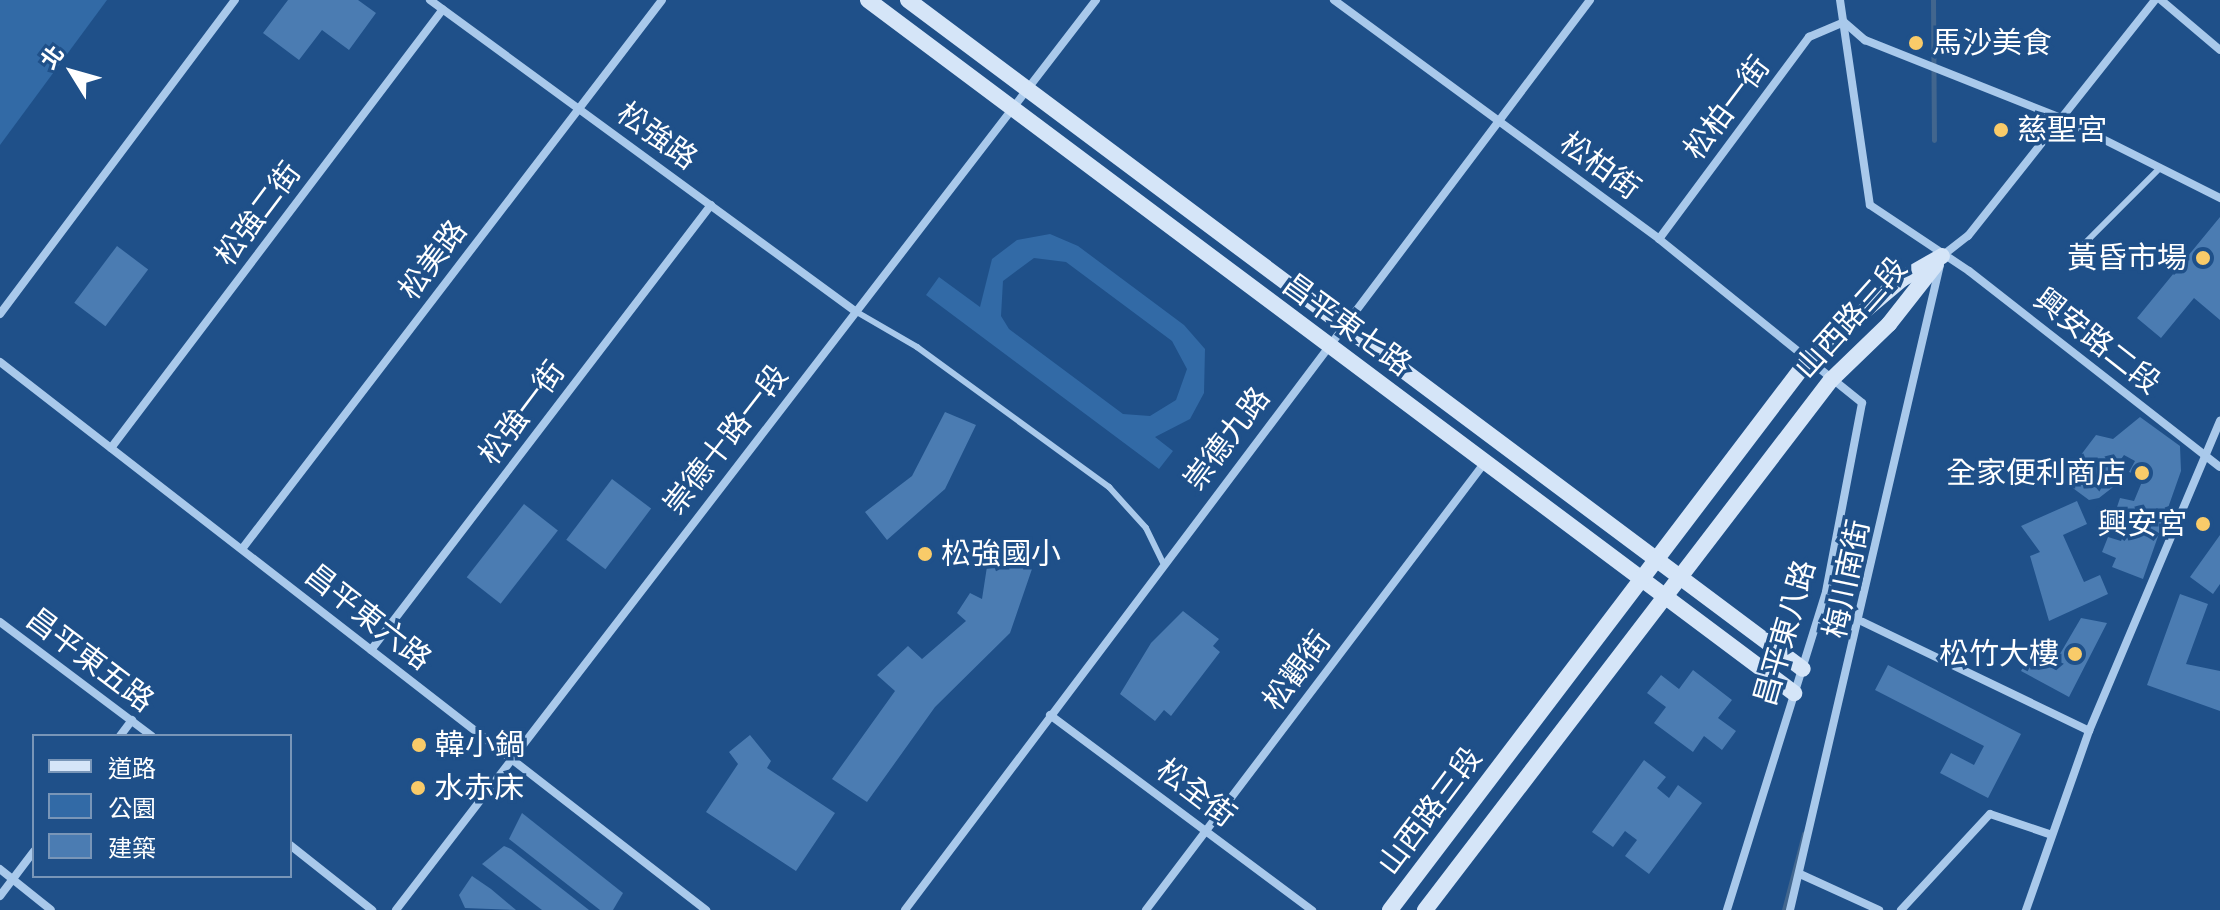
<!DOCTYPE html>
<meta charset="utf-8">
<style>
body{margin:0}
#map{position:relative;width:2220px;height:910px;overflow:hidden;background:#1f5089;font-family:Karla,"Noto Sans TC",sans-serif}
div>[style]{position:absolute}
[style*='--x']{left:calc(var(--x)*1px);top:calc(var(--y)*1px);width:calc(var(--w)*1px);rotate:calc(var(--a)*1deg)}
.green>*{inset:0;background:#326aa6}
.stream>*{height:5px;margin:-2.5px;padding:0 2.5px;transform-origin:2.5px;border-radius:2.5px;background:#42668e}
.building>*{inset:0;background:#4b7cb2;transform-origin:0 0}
.lane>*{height:6px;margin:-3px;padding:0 3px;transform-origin:3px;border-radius:3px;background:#a9c9eb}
.street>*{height:8px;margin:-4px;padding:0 4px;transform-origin:4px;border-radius:4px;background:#a9c9eb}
.secondary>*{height:16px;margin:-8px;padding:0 8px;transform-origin:8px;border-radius:8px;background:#d5e5f8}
.dots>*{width:22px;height:22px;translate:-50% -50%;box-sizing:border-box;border:4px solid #1f5089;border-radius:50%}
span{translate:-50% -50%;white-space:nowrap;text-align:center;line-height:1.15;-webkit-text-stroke:7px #1f5089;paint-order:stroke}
.poi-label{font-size:30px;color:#fff}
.left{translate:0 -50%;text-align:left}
.right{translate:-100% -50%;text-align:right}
.street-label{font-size:30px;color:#fff}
.legend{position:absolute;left:32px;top:734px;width:260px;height:144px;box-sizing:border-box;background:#1f5089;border:2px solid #7996b8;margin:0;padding:10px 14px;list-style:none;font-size:24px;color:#fff}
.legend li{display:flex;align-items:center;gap:16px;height:40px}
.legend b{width:40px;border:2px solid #7996b8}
.north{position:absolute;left:32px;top:32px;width:80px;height:80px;-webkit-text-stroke:6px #1f5089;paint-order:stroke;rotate:307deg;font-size:22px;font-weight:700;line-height:32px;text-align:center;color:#fff}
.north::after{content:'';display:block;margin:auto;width:28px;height:36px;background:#fff;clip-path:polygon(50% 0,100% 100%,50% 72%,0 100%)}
</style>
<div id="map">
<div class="green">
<div style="clip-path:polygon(0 0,107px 0,0 145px)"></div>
<div style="clip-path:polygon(evenodd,1050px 234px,1078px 246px,1184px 325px,1205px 349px,1204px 393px,1190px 419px,1155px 437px,1173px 451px,1159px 469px,926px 295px,939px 277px,980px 307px,992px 259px,1017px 240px,1050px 234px,1034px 258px,1066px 262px,1172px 341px,1187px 369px,1176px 400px,1150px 416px,1123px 414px,1009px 329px,1001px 316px,1003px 281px,1034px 258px)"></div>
</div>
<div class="stream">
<div style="--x:1933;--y:0;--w:140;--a:89.6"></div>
<div style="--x:1784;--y:910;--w:79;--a:-75.3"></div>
</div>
<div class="building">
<div style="clip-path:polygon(288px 0,358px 0,376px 13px,349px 50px,322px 30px,299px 60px,263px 33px)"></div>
<div style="clip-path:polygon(2220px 217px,2220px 320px,2194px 298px,2161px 338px,2137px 318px)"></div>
<div style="left:117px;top:246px;width:39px;height:71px;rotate:37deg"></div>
<div style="clip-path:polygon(945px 412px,976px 425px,945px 489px,887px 540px,865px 512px,912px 476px)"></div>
<div style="clip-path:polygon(2140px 417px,2180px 446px,2181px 471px,2143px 579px,2112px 567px,2116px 558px,2102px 552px,2108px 537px,2121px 541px,2131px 519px,2115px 513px,2120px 498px,2134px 501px,2144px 477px,2129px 472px,2135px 461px,2124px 455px,2108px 477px,2117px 484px,2099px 498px,2089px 500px,2062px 480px,2096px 435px,2113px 439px)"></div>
<div style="left:612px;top:479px;width:49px;height:76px;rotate:37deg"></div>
<div style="clip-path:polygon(2077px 501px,2087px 524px,2063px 535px,2084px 582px,2100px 575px,2108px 594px,2049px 621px,2030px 556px,2040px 552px,2021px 526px)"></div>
<div style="left:524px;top:504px;width:43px;height:93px;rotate:38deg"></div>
<div style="clip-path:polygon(2220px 535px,2220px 584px,2213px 594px,2190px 577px)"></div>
<div style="clip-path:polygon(988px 560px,1032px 569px,1010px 633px,935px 707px,867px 802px,832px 779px,895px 691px,877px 675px,908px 646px,922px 659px,966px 621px,957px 613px,970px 593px,982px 599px)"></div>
<div style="clip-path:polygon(2180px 594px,2208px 604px,2186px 664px,2220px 671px,2220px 711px,2147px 685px)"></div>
<div style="clip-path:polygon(1183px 611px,1219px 639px,1213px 646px,1220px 652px,1171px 716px,1164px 710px,1155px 721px,1120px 694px,1151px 643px)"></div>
<div style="clip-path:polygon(2081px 618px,2107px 623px,2069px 697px,2021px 671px,2033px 649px,2057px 659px)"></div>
<div style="clip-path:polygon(1888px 665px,2021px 734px,1988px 798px,1940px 773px,1951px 753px,1974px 765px,1984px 746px,1875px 690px)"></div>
<div style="clip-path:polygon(1693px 670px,1732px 700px,1718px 718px,1736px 731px,1722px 750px,1704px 736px,1693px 752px,1654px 723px,1666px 707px,1647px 693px,1661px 675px,1679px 689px)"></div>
<div style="clip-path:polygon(750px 735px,771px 761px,767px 768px,835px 813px,796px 871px,706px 812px,738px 764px,729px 752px)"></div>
<div style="clip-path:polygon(1644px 760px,1666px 777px,1657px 788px,1669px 798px,1678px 785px,1702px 803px,1649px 874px,1625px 856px,1637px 840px,1625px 831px,1613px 847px,1592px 832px)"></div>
<div style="clip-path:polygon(522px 813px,623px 893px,613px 910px,600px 910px,509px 839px)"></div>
<div style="clip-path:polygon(504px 846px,511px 849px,589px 910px,542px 910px,482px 864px)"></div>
<div style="clip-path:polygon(472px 876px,491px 889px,516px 910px,465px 908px,459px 895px)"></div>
</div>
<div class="lane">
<div style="--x:2074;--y:254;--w:122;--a:-45"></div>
<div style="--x:855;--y:311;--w:72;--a:30.1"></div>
<div style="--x:917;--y:347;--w:238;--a:36.1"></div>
<div style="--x:1109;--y:487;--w:55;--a:47.9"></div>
<div style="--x:1146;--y:528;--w:39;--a:64"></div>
</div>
<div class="street">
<div style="--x:430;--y:0;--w:527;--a:36.2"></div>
<div style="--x:1334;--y:0;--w:403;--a:36.3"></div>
<div style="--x:1659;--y:239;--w:261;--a:38.9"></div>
<div style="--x:1862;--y:403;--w:192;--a:100.8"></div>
<div style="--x:1826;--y:592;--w:333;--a:107.3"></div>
<div style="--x:1840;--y:0;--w:207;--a:81.7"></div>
<div style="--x:1870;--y:205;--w:119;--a:33.7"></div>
<div style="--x:1969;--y:271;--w:318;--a:38"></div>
<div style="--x:2161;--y:0;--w:77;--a:40.3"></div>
<div style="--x:1659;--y:239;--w:252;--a:-53.4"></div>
<div style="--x:1809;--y:37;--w:38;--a:-23"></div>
<div style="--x:1844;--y:22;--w:28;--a:41"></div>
<div style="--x:1865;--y:40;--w:211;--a:21.7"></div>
<div style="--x:2061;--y:118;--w:178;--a:26.7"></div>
<div style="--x:1942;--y:256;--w:33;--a:-38"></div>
<div style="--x:1968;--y:236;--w:301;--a:-51.6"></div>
<div style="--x:0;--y:314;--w:392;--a:-53.2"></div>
<div style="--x:0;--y:362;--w:894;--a:37.82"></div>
<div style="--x:111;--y:448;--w:550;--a:-52.9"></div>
<div style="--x:242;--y:549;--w:691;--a:-52.58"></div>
<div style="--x:0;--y:622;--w:190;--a:36.9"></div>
<div style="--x:1863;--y:622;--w:251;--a:25.7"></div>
<div style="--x:371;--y:650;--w:560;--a:-52.62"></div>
<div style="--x:1050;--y:715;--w:327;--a:36.7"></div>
<div style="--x:120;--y:736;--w:20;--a:-53"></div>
<div style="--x:290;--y:845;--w:105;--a:38.4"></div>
<div style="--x:0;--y:869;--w:65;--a:38.8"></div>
<div style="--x:1800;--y:874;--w:87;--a:24.5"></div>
<div style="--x:0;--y:896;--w:56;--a:-52.9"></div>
<div style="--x:396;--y:910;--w:1148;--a:-52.43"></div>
<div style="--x:905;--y:910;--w:1139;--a:-53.03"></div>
<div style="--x:1146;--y:910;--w:563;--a:-52.87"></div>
<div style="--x:1790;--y:910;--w:662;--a:-76.91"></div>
<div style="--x:1901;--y:910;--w:131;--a:-47.2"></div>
<div style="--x:1990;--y:814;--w:65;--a:18.7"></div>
<div style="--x:2026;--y:910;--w:190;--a:-70.6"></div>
<div style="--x:2089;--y:731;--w:337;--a:-67.1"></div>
</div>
<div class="secondary">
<div style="--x:868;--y:0;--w:1157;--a:36.81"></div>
<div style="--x:908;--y:0;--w:1117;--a:36.78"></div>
<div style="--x:1390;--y:910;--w:696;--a:-52.77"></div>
<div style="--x:1811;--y:356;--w:119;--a:-40.2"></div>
<div style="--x:1902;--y:279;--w:46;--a:-29.9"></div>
<div style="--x:1425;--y:910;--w:668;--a:-52.55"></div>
<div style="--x:1831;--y:380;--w:81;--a:-44"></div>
<div style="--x:1889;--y:324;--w:76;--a:-51.9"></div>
</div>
<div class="dots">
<div style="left:1916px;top:43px;background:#f9cb69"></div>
<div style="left:2001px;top:130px;background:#f9cb69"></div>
<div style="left:2203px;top:258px;background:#f9cb69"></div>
<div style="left:2142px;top:473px;background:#f9cb69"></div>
<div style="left:2203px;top:524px;background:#f9cb69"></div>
<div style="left:925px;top:554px;background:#f9cb69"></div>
<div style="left:2075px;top:654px;background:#f9cb69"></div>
<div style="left:419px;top:745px;background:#f9cb69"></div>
<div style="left:418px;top:788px;background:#f9cb69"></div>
</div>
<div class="poi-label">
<span class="left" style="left:1932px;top:43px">馬沙美食</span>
<span class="left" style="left:2017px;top:130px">慈聖宮</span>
<span class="right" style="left:2187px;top:258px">黃昏市場</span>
<span class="right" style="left:2126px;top:473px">全家便利商店</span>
<span class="right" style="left:2187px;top:524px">興安宮</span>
<span class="left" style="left:941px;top:554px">松強國小</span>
<span class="right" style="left:2059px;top:654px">松竹大樓</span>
<span class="left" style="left:435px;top:745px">韓小鍋</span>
<span class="left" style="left:434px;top:788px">水赤床</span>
</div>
<div class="street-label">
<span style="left:1727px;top:108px;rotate:-53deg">松柏一街</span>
<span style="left:657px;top:136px;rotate:36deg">松強路</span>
<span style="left:1600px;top:166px;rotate:36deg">松柏街</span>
<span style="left:258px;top:214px;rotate:-53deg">松強二街</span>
<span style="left:433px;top:260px;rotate:-53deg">松美路</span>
<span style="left:1851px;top:318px;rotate:-48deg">山西路三段</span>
<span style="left:1347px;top:325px;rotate:36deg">昌平東七路</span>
<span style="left:2097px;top:341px;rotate:38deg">興安路二段</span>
<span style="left:522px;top:413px;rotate:-53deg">松強一街</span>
<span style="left:1227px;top:439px;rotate:-53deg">崇德九路</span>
<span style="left:726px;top:440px;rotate:-52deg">崇德十路一段</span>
<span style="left:1847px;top:579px;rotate:-78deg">梅川南街</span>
<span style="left:368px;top:617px;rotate:38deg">昌平東六路</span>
<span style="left:1785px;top:633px;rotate:-74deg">昌平東八路</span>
<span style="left:90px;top:660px;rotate:37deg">昌平東五路</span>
<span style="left:1297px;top:671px;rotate:-53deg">松觀街</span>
<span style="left:1196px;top:793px;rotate:37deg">松全街</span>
<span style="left:1430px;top:811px;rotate:-53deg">山西路三段</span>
</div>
<ul class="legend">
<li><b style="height:10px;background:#d5e5f8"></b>道路</li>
<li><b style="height:22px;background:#326aa6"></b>公園</li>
<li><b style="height:22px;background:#4b7cb2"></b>建築</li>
</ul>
<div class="north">北</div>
</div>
